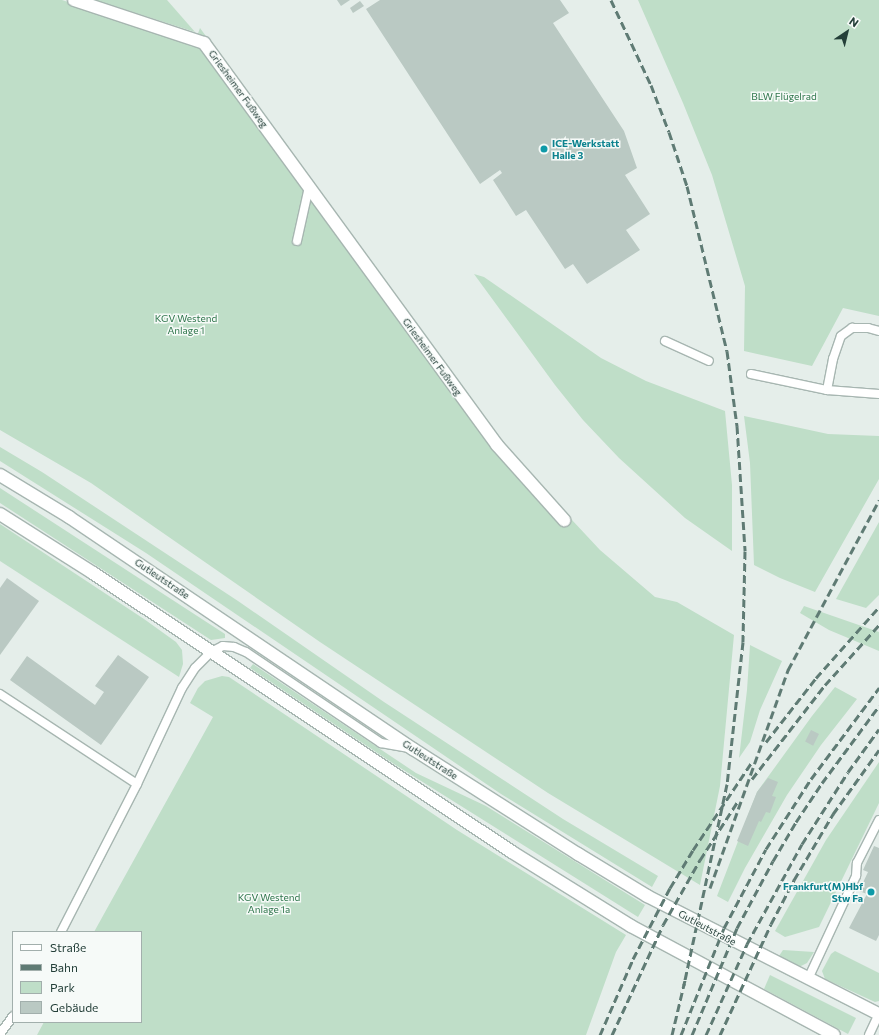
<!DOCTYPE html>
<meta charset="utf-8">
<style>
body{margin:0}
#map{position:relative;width:879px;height:1035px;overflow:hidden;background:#e5eeea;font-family:Commissioner,sans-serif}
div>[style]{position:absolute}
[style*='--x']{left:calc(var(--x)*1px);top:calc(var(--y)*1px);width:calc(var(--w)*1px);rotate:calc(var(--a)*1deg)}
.green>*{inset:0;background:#bfdec8}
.building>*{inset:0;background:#bac9c3;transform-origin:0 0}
.roads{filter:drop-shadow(1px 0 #a7b6b1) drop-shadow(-1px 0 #a7b6b1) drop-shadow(0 1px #a7b6b1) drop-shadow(0 -1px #a7b6b1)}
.service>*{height:8px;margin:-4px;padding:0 4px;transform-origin:4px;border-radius:4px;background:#fff}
.minor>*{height:12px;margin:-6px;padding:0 6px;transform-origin:6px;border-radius:6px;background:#fff}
.secondary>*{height:12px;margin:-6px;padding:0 6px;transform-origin:6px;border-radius:6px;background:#fff}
.rail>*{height:3px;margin-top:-1.5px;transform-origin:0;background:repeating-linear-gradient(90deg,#5f7b74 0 8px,transparent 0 12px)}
.dots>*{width:11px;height:11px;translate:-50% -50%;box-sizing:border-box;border:2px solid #f6faf8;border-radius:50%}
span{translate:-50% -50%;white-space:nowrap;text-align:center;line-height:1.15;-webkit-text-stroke:3px #f6faf8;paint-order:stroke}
.street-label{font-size:10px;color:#243f39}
.park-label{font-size:10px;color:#2f764c}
.culture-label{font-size:10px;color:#0d838f;font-weight:700}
.left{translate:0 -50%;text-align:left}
.right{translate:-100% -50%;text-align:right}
.legend{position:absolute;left:12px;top:931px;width:130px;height:92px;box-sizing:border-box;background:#f6faf8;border:1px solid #a2afac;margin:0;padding:5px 7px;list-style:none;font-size:12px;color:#243f39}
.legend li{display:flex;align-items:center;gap:8px;height:20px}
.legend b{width:20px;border:1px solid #a2afac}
.north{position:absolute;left:827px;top:12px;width:40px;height:40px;-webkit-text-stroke:3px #f6faf8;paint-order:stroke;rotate:35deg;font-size:11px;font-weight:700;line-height:16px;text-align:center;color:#243f39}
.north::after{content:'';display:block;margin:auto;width:14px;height:18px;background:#243f39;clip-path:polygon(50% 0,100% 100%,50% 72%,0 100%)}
</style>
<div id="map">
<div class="green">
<div style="clip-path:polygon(0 0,62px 0,150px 29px,193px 47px,200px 28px,501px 441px,558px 505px,600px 550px,655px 597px,677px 602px,734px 635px,720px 786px,700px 885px,548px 793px,320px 642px,91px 483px,0 430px)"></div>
<div style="clip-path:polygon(95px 0,167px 0,195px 32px)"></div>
<div style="clip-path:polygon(638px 0,879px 0,879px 316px,843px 308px,812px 366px,744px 351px,745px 286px,712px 175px,683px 103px)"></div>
<div style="clip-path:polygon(474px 274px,484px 277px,601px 358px,646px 381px,725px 411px,732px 485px,732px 551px,685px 518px,619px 458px,583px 420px,555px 385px)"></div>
<div style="clip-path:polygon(744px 416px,828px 434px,879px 436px,879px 479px,815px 592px,780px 578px,754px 565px,750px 463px)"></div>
<div style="clip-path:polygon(0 447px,42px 472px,238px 601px,384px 702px,563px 819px,658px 876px,652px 887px,501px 794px,146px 553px,0 461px)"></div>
<div style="clip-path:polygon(0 488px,225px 634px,225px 638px,211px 640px,0 503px)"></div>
<div style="clip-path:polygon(879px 522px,879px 595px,866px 608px,836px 599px)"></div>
<div style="clip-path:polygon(0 524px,144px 619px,176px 642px,182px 650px,183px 664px,179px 677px,0 561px)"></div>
<div style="clip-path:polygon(804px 606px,879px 632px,879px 651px,829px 630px,800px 613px)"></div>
<div style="clip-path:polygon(750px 645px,782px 661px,760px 710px,750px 742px,739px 758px,747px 690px)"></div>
<div style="clip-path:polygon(253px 664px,416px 773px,486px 806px,645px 905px,638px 917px,394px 764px,250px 668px)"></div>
<div style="clip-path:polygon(222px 676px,229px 677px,457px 830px,626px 935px,616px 952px,586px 1035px,37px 1035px,44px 1022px,141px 1022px,141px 932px,94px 932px,213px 717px,190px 703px,198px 688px,205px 681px)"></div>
<div style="clip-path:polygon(835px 687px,857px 699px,821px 745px,787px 795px,745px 868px,728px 902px,717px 896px,757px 792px,812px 716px)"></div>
<div style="clip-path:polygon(879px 762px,879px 803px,819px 927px,785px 937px,775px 931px,826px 840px)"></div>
<div style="clip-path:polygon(783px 950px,814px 952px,807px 963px,799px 967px,779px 956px)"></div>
<div style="clip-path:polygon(835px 951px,879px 973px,879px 1001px,875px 1002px,825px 979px,822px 971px,831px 954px)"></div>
<div style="clip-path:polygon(770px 975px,856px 1018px,848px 1034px,764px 989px)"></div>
</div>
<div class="building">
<div style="clip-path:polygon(337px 0,350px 0,341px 6px)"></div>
<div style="clip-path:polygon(380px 0,560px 0,569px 13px,553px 23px,624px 131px,637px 168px,625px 175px,650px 214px,626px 230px,640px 250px,587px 284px,573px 264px,565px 269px,526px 210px,516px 216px,493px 180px,502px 173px,500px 170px,480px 184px,366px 9px)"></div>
<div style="clip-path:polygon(360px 1px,364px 6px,353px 13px,350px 8px)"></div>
<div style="clip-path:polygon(7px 578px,39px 601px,0 655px,0 588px)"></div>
<div style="clip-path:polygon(118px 655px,149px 677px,101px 745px,10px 680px,27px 656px,95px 705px,104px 692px,95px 686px)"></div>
<div style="left:811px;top:730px;width:9px;height:13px;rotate:27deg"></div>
<div style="clip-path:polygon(768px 778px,778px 782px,772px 796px,776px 797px,770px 813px,766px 812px,761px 822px,759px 821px,748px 846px,737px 841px,757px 792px)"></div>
<div style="clip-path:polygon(874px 846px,879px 848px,879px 935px,876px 941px,849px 928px,867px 894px,859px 891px,868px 872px,863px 870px)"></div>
</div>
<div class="roads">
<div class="service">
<div style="--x:297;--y:241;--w:55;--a:-77.5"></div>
<div style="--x:665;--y:341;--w:48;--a:24.4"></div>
<div style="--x:751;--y:374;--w:78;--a:11.9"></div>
<div style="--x:827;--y:390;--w:52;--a:4.4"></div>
<div style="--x:827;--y:390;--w:32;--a:-79"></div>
<div style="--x:833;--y:359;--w:24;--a:-71"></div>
<div style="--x:841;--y:336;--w:14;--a:-36"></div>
<div style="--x:852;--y:328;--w:16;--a:0"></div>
<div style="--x:868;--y:328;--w:11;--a:15"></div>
<div style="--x:0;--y:694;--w:164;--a:33.3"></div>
<div style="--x:61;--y:932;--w:166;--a:-62.8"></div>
<div style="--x:137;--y:784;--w:106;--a:-64.9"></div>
<div style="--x:182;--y:688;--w:24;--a:-57"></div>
<div style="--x:195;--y:668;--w:23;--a:-45"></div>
<div style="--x:211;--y:652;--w:13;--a:-27"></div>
<div style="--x:223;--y:646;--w:11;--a:5"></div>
<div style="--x:234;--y:647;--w:13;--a:23"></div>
<div style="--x:246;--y:652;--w:163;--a:34"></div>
<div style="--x:381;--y:743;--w:27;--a:10"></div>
<div style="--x:808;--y:979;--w:114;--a:-65"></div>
<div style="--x:856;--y:876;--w:13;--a:-86"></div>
<div style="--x:857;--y:863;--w:48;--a:-62.9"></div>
<div style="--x:0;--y:1034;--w:22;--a:-54"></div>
<div style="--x:869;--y:1035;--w:23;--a:-65"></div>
</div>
<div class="minor">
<div style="--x:74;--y:0;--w:137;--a:18.3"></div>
<div style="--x:204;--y:43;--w:497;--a:53.9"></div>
<div style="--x:497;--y:445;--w:101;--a:48.2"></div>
</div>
<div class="secondary">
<div style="--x:0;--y:475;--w:81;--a:31.3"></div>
<div style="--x:69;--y:517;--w:415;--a:34"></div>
<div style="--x:413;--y:749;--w:196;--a:32.5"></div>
<div style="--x:578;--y:854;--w:81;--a:31.3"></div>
<div style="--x:647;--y:896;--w:260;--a:27"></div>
<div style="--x:0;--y:514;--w:110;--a:32.4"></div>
<div style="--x:93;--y:573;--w:503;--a:33.66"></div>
<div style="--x:512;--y:852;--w:140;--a:31.9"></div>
<div style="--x:631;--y:926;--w:230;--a:28.2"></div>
</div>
</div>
<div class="rail">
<div style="--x:611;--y:0;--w:94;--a:64.8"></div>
<div style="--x:651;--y:85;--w:50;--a:69"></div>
<div style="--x:669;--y:132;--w:57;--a:71.6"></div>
<div style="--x:687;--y:186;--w:170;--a:76.4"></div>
<div style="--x:727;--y:351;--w:76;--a:82.4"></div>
<div style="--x:737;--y:426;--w:125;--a:86.3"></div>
<div style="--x:745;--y:551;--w:91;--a:91.3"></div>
<div style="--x:743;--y:642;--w:143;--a:96.4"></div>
<div style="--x:727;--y:784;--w:206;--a:102.1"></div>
<div style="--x:766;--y:742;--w:81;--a:-52"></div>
<div style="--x:816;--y:678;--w:95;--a:-48.4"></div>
<div style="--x:752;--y:779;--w:119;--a:-52.2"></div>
<div style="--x:825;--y:685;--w:81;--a:-48"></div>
<div style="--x:710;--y:888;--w:232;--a:-70.3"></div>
<div style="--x:788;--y:670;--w:193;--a:-61.8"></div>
<div style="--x:600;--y:1035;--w:83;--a:-66.5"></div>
<div style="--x:633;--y:959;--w:80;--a:-62.5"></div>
<div style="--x:670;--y:888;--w:44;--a:-58.8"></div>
<div style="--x:693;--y:850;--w:106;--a:-56.2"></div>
<div style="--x:612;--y:1035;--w:121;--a:-65.1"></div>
<div style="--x:663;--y:925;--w:75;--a:-60.4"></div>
<div style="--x:700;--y:860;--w:70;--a:-57.2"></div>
<div style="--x:672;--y:1035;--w:57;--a:-76.7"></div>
<div style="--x:681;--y:1035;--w:115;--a:-68.1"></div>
<div style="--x:724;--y:928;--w:89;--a:-62"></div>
<div style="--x:766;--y:849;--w:83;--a:-57.3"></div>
<div style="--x:811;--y:779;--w:114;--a:-53.2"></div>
<div style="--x:692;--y:1035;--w:116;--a:-67.2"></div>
<div style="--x:737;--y:928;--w:76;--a:-61.8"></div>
<div style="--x:773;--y:861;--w:45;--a:-59.5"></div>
<div style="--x:796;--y:822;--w:47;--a:-56.3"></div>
<div style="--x:822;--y:783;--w:96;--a:-53.5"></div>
<div style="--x:706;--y:1035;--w:100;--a:-65.7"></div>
<div style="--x:747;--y:944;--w:114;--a:-61.2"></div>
<div style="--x:802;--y:844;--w:85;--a:-57.4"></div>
<div style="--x:848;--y:772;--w:53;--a:-54.2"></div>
<div style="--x:720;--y:1035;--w:122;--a:-65.3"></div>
<div style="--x:771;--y:924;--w:50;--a:-62.4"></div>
<div style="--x:794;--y:880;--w:77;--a:-59.4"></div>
<div style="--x:833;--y:814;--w:79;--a:-54.3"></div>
</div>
<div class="dots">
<div style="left:544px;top:149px;background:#0f9aa8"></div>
<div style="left:871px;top:892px;background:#0f9aa8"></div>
</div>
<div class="street-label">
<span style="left:238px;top:89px;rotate:54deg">Griesheimer Fußweg</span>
<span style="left:432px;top:357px;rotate:54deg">Griesheimer Fußweg</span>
<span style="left:162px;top:579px;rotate:34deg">Gutleutstraße</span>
<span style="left:430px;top:760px;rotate:33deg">Gutleutstraße</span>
<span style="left:707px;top:928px;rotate:28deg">Gutleutstraße</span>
</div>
<div class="park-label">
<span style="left:784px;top:97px">BLW Flügelrad</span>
<span style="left:186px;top:324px">KGV Westend<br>Anlage 1</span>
<span style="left:269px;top:903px">KGV Westend<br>Anlage 1a</span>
</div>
<div class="culture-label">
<span class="left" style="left:552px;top:149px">ICE-Werkstatt<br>Halle 3</span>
<span class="right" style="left:863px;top:892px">Frankfurt(M)Hbf<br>Stw Fa</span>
</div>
<ul class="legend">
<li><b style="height:5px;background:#fff"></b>Straße</li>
<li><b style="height:5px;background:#5f7b74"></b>Bahn</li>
<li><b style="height:11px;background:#bfdec8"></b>Park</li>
<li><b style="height:11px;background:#bac9c3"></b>Gebäude</li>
</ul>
<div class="north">N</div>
</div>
